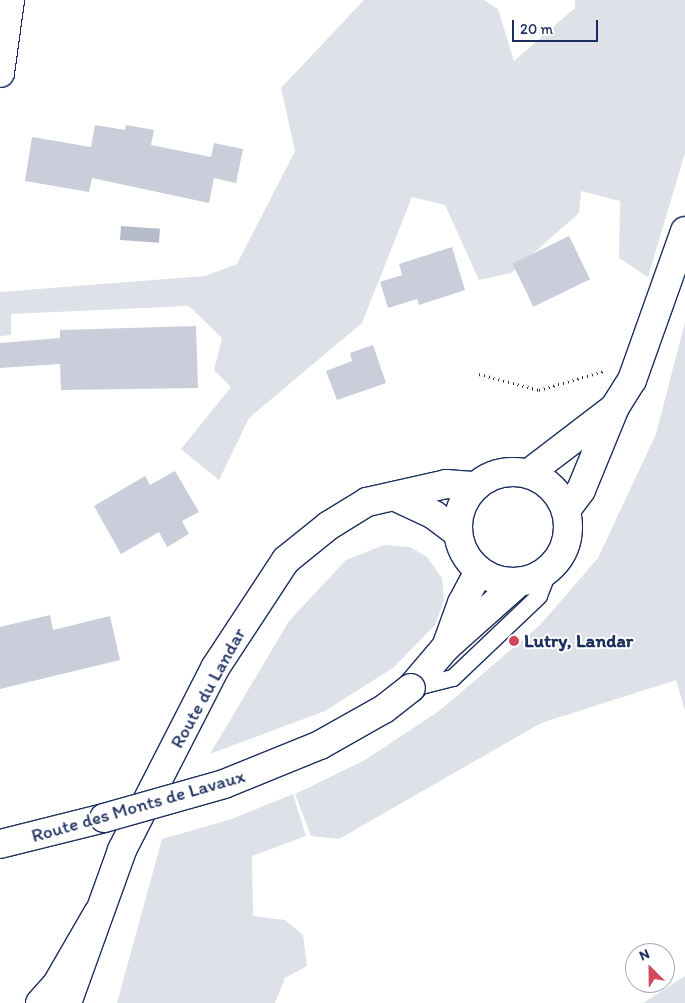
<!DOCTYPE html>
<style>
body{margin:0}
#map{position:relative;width:685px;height:1003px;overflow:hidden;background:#fff;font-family:Itim,sans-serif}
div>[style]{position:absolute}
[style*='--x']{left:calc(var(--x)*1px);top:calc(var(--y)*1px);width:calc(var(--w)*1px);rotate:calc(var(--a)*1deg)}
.green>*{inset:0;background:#dee1e7}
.water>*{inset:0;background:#b5bbca;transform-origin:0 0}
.building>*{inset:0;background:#caceda;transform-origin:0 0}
.path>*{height:3px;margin-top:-1.5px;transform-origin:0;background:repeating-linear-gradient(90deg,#1b2f5e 0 1px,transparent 0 5px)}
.roads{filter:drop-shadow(1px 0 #1b2f5e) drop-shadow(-1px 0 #1b2f5e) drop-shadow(0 1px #1b2f5e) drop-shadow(0 -1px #1b2f5e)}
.lane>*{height:16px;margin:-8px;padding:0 8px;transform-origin:8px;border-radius:8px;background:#fff}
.street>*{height:28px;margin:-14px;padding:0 14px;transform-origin:14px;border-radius:14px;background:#fff}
.secondary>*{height:28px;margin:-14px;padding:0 14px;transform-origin:14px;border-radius:14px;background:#fff}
.secondary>.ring{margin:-14px;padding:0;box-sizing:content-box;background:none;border:28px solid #fff;border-radius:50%}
.highway>*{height:28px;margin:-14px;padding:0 14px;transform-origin:14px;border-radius:14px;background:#fff}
.bridges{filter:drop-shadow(1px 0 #1b2f5e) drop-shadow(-1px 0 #1b2f5e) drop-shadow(0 1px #1b2f5e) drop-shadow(0 -1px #1b2f5e)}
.secondary-bridge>*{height:28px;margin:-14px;padding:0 14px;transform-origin:14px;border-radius:14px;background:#fff}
.dots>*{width:14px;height:14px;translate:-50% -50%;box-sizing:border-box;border:2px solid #fff;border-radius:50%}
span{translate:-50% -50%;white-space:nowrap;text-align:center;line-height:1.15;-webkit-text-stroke:4px #fff;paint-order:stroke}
.poi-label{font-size:19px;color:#1b2f5e;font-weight:700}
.left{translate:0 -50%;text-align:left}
.street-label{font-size:19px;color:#1b2f5e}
.north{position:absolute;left:625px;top:943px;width:50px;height:50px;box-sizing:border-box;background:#fff;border:1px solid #a4acbf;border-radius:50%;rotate:337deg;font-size:14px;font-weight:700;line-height:20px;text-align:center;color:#1b2f5e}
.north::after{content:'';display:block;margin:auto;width:18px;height:22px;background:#d1495b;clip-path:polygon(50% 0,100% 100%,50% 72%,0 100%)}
.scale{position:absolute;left:512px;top:20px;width:86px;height:22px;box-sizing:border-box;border:2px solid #1b2f5e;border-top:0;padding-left:6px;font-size:15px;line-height:18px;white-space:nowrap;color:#1b2f5e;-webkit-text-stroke:4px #fff;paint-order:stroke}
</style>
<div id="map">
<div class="green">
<div style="clip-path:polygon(364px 0,484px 0,498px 9px,514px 61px,575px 8px,575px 0,685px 0,685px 153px,648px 277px,619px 258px,620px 201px,581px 191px,579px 213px,511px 273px,479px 280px,445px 205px,412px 197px,362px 323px,249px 418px,219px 480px,181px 449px,231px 387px,214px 370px,222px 338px,189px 306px,11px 314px,11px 335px,0 336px,0 292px,205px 276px,237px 264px,295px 151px,281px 88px)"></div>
<div style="clip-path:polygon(685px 322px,685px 711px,676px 680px,541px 723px,339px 839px,311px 836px,295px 794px,365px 760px,439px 711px,540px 625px,598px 558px,656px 434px)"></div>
<div style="clip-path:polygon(384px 545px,410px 547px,427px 557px,442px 578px,444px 600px,435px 625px,393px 668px,325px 711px,210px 754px,289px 621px,346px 560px)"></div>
<div style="clip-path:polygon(293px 794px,306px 836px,252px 856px,253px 916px,285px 920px,303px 935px,307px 966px,285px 978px,275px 1003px,117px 1003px,162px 839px,232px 819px)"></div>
<div style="clip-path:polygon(685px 976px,685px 1003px,643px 1003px)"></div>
</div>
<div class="water">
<div style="left:121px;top:226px;width:39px;height:14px;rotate:4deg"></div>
</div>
<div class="building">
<div style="clip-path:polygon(95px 125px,125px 130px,126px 125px,154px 130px,151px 145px,211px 157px,214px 143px,243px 149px,236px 183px,214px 178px,209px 203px,92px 178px,89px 192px,25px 181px,32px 137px,91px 147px)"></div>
<div style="left:569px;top:236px;width:48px;height:63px;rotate:64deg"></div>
<div style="clip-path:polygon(452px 247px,465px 290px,419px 305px,417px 299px,388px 308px,380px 282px,402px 275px,399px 264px)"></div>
<div style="clip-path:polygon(196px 326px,198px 388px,61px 390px,60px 364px,0 368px,0 343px,60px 338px,60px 330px)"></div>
<div style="clip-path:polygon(373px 345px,386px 383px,337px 400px,326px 371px,352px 361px,350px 353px)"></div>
<div style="clip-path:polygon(175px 471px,199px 512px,182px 521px,189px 534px,167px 547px,159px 532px,121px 554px,94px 506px,145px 476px,150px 485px)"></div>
<div style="clip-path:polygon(50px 615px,53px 630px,110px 616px,120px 660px,0 689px,0 627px)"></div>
</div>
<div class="path">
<div style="--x:479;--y:374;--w:62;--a:14.9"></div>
<div style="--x:539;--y:390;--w:68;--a:-16.3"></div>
</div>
<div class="roads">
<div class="lane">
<div style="--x:413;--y:688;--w:41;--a:-14"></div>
<div style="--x:453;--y:678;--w:119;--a:-43.6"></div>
<div style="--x:539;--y:596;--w:28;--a:-69"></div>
</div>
<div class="street">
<div style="--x:0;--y:73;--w:74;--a:-82.2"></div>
</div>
<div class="secondary">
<div class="ring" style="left:458px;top:472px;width:82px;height:82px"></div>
<div style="--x:529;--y:473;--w:107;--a:-37.4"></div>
<div style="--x:396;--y:497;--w:42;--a:25.3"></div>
<div style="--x:434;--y:515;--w:30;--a:37"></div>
<div style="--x:566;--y:510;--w:25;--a:-53"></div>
<div style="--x:581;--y:490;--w:90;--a:-67.7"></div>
<div style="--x:615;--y:407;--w:32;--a:-58"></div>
<div style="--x:632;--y:380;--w:158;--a:-70.4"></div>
<div style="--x:446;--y:647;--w:47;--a:-70"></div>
<div style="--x:462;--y:603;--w:36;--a:-62"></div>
<div style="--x:411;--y:688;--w:54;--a:-49.5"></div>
<div style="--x:446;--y:647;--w:98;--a:-41.7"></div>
<div style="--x:0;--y:844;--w:107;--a:-14"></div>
<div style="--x:67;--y:1003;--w:163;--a:-70.2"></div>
<div style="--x:122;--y:850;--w:204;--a:-62.9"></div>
<div style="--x:215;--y:668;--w:129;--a:-56.7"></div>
<div style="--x:286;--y:560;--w:54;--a:-39"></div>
<div style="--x:328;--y:526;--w:46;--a:-31.6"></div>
<div style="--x:367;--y:502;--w:81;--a:-12.8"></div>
<div style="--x:446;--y:484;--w:30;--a:4"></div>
</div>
<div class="highway">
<div style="--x:40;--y:1003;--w:25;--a:-48"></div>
<div style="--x:57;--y:984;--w:82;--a:-60"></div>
</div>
</div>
<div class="bridges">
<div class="secondary-bridge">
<div style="--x:104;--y:818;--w:125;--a:-15.8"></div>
<div style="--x:224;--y:784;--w:104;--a:-22.1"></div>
<div style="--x:320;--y:745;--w:73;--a:-29.4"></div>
<div style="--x:384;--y:709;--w:34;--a:-38"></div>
</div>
</div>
<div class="dots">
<div style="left:514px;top:641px;background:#d1495b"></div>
</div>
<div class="poi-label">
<span class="left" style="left:524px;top:641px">Lutry, Landar</span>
</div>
<div class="street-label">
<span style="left:208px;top:688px;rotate:-61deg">Route du Landar</span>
<span style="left:138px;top:806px;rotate:-16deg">Route des Monts de Lavaux</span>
</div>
<div class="north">N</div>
<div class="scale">20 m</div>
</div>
